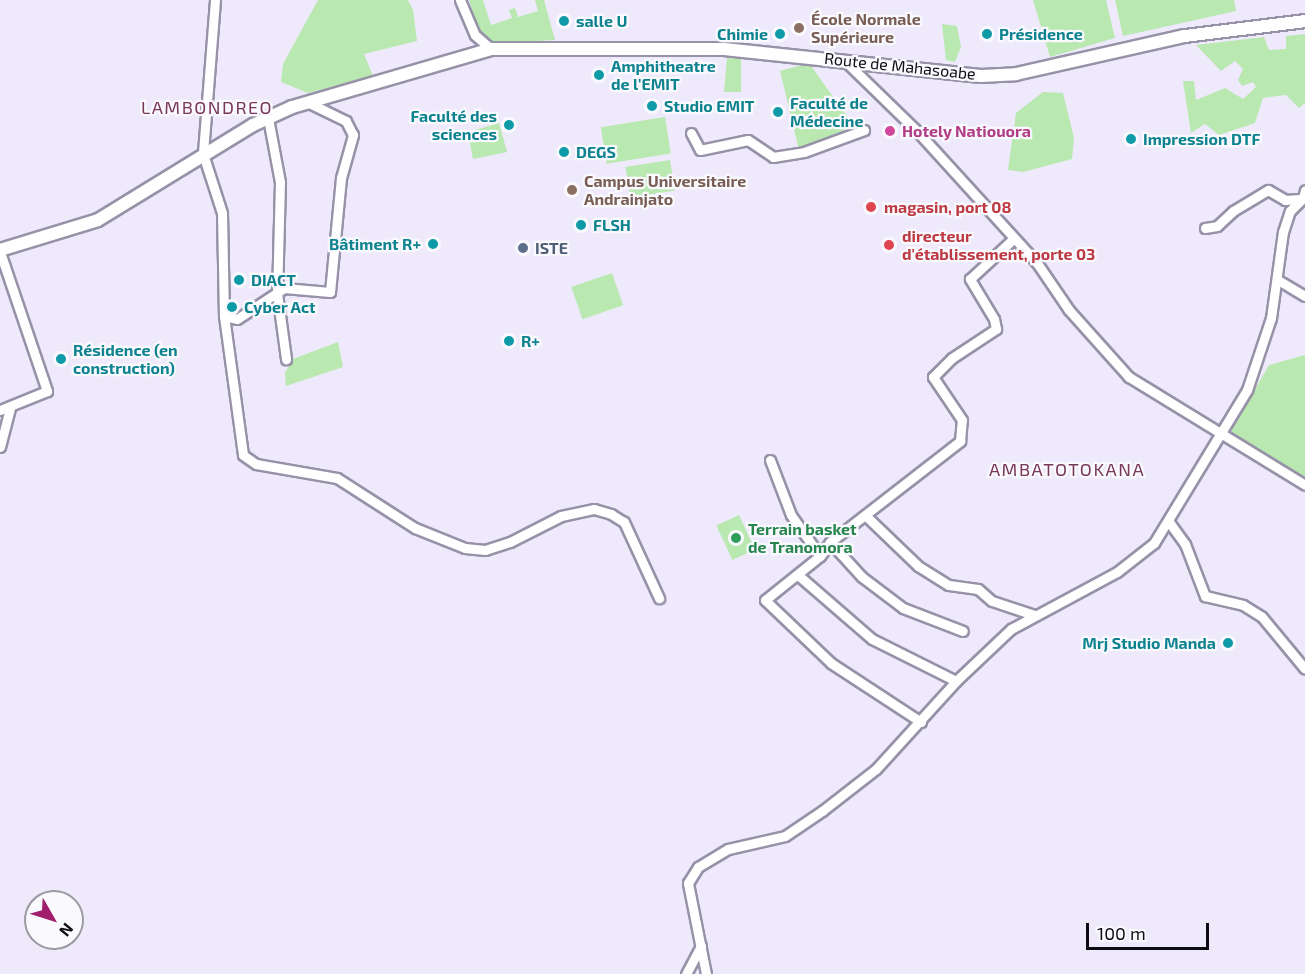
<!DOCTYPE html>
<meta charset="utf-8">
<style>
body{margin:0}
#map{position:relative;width:1305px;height:974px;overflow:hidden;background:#eeeafc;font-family:"Exo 2",sans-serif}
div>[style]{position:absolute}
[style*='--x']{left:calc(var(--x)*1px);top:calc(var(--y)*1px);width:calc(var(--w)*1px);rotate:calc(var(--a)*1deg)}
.green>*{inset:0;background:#b9e8b1;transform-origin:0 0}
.roads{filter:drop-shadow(2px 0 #9792a8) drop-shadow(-2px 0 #9792a8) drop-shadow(0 2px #9792a8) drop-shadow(0 -2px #9792a8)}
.minor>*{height:9px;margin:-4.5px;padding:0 4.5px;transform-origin:4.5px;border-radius:4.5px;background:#fff}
.tertiary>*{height:12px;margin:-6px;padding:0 6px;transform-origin:6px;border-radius:6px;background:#fff}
.dots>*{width:16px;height:16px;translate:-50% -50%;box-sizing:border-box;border:3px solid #faf9fe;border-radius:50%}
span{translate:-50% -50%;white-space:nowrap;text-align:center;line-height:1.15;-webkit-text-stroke:4.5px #faf9fe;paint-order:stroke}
.education-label{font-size:16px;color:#785e54;font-weight:700}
.left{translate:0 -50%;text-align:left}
.culture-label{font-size:16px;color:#0d838f;font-weight:700}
.right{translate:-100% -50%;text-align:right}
.street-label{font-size:16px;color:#0e0c13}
.hotel-label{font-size:16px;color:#b23c85;font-weight:700}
.health-label{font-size:16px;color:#be3a42;font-weight:700}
.service-label{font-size:16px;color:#4e5e75;font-weight:700}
.leisure-label{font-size:16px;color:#27864d;font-weight:700}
.neighbourhood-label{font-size:18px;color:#79385a;letter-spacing:1.5px}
.north{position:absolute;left:24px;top:890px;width:60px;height:60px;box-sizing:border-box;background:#faf9fe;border:2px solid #9c9aa0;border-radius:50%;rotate:129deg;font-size:16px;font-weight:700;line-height:24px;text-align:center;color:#0e0c13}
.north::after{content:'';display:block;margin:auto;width:21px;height:27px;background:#a01c6c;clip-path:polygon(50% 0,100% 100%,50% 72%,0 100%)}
.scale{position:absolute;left:1086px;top:923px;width:123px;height:27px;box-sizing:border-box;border:3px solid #0e0c13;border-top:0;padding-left:8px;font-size:18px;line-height:21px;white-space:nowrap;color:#0e0c13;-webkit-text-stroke:4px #faf9fe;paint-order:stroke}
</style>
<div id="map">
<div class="green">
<div style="clip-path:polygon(318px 0,408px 0,413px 10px,417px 41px,364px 54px,373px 76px,308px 93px,281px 82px,283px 64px)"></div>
<div style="clip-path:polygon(469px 0,483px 0,491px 25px,512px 18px,509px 10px,515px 8px,518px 17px,538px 11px,535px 0,544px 0,555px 40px,496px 43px,485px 38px,479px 31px)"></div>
<div style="clip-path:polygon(1033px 0,1106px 0,1115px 38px,1050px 57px)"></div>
<div style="clip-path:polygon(1115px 0,1234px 0,1236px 11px,1123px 36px)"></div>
<div style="clip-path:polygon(942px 24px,957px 26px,961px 47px,955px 62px,946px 60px)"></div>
<div style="clip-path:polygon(1305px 34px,1305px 103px,1299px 108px,1286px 95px,1263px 98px,1255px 123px,1219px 135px,1205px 124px,1191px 133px,1183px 81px,1194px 81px,1196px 100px,1225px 88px,1243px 99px,1256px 87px,1253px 82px,1242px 86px,1238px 80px,1243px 69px,1235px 61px,1221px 71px,1196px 45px,1264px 37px,1269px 50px,1286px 49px,1286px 36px)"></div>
<div style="clip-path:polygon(727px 58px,741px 58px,741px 92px,724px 92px)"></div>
<div style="clip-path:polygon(809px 63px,856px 129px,799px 150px,780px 71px)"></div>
<div style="clip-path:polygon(1043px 92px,1063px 93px,1074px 138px,1072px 159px,1023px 172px,1008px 170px,1016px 113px)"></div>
<div style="left:665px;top:117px;width:37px;height:65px;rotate:81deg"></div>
<div style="clip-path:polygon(499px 123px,507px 152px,473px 159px,468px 132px)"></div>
<div style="left:670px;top:160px;width:31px;height:45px;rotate:81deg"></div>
<div style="left:612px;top:273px;width:34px;height:43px;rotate:71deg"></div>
<div style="clip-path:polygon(338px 342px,343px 367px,286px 386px,285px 373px,293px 359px)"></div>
<div style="clip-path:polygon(1305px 355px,1305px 481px,1232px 438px,1232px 429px,1269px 365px)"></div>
<div style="left:739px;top:515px;width:38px;height:25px;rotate:65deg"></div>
</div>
<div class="roads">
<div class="minor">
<div style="--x:215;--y:0;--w:154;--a:94.5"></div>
<div style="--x:203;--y:154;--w:62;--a:72.1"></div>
<div style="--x:222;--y:213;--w:103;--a:88.9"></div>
<div style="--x:224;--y:316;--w:140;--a:82.2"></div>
<div style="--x:243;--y:455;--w:16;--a:35"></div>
<div style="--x:256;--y:464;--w:82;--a:9.8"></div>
<div style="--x:337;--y:478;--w:93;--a:32.7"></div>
<div style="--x:415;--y:528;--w:54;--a:21.8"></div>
<div style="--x:465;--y:548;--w:20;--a:6"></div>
<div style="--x:485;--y:550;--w:26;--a:-18"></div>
<div style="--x:510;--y:542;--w:57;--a:-27"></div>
<div style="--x:561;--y:516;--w:34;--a:-12"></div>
<div style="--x:594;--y:509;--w:18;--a:16"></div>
<div style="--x:611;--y:514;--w:15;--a:32"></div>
<div style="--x:624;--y:522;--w:84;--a:65.3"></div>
<div style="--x:460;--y:0;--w:38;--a:67"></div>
<div style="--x:475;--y:35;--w:21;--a:41"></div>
<div style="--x:845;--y:61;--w:99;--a:44.2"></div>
<div style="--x:916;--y:130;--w:180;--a:47.7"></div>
<div style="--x:1037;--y:263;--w:57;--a:55.8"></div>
<div style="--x:1069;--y:310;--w:90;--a:48.2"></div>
<div style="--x:1129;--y:377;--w:206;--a:31.5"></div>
<div style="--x:268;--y:118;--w:65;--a:79.4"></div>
<div style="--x:280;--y:182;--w:111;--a:91.5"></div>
<div style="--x:277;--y:293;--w:67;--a:82.2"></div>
<div style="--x:691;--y:133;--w:19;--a:62"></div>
<div style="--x:700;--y:150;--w:49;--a:-11.8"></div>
<div style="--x:748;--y:140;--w:30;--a:34"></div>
<div style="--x:773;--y:157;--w:31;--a:-9"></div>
<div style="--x:804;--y:152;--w:64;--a:-20.1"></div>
<div style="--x:1205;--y:228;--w:12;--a:-9"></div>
<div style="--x:1217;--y:226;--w:22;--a:-43"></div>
<div style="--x:1233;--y:211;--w:41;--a:-31"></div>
<div style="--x:1268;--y:190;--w:20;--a:30"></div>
<div style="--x:1285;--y:200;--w:15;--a:-4"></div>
<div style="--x:0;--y:252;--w:147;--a:71.3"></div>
<div style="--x:47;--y:391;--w:51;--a:158"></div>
<div style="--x:1278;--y:280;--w:31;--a:31"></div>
<div style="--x:224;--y:316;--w:13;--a:13"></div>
<div style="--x:237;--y:319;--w:56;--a:-33.4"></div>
<div style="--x:284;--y:288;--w:46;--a:5"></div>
<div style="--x:330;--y:292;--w:115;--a:-84.5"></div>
<div style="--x:341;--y:178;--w:45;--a:-74.4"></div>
<div style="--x:353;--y:135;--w:16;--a:-117"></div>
<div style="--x:346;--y:121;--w:43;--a:-154"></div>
<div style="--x:0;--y:447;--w:40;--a:-75.6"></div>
<div style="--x:770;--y:460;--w:59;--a:69.1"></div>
<div style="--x:791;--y:515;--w:50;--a:54.7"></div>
<div style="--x:865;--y:515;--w:74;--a:43.9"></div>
<div style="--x:918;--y:566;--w:36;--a:32"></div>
<div style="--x:949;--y:585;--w:29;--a:8"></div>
<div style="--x:978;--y:589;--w:18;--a:41"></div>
<div style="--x:992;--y:601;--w:44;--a:18.4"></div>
<div style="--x:1169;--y:522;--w:27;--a:54"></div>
<div style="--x:1185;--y:544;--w:56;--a:69"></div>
<div style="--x:1205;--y:596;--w:39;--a:13"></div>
<div style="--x:1243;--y:605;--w:22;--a:32"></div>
<div style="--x:1262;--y:617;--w:67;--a:50.4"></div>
<div style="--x:830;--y:542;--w:47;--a:47.6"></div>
<div style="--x:862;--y:577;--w:51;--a:37.1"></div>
<div style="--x:903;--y:608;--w:64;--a:21"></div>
<div style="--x:798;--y:575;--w:98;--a:40.9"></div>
<div style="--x:872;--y:639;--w:94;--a:26.6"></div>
<div style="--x:921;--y:722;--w:108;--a:-146.8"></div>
<div style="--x:831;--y:663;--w:91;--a:-136.3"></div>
<div style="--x:765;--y:600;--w:70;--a:-38.7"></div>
<div style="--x:820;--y:556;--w:17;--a:-54"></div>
<div style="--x:830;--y:542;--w:165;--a:-37.8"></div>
<div style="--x:960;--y:441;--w:21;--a:-85"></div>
<div style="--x:962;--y:420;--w:52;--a:-124"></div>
<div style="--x:933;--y:377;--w:27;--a:-45"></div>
<div style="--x:952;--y:358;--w:53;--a:-33.4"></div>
<div style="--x:996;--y:329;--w:10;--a:-101"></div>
<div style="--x:994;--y:319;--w:47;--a:-121"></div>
<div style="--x:970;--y:279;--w:59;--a:-42.9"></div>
<div style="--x:686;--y:974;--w:32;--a:-62"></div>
<div style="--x:706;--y:974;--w:93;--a:-101.2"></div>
<div style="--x:688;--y:883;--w:19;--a:-58"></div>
<div style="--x:698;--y:867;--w:35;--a:-31"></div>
<div style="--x:728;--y:849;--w:58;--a:-12.8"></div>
<div style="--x:785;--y:836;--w:45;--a:-34"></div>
<div style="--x:822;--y:811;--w:68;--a:-37.9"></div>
<div style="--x:876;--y:769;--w:119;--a:-47.7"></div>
<div style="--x:956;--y:681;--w:76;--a:-43.4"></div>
<div style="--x:1011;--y:629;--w:120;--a:-28.3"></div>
<div style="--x:1117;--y:572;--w:47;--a:-38.1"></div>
<div style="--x:1154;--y:543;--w:179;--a:-58.7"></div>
<div style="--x:1247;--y:390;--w:76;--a:-71.6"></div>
<div style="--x:1271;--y:318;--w:87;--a:-82.1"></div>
<div style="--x:1283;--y:232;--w:22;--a:-72"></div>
<div style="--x:1290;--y:211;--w:18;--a:-45"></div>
<div style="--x:1303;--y:198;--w:8;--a:-76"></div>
</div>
<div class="tertiary">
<div style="--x:0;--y:250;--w:102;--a:-17"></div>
<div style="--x:98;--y:220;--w:182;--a:-31.5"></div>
<div style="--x:253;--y:125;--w:43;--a:-24.8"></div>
<div style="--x:292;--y:107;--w:207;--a:-16.2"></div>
<div style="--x:491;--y:49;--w:233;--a:0"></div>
<div style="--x:724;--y:49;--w:258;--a:6"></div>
<div style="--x:981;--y:76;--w:35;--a:-3"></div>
<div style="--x:1016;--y:74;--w:173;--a:-12.7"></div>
<div style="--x:1185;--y:36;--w:121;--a:-7.1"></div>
</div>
</div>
<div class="dots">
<div style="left:564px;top:21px;background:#0f9aa8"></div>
<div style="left:799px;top:28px;background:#8d6e63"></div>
<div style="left:780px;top:34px;background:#0f9aa8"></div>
<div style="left:987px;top:34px;background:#0f9aa8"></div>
<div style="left:599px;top:75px;background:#0f9aa8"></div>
<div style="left:652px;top:106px;background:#0f9aa8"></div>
<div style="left:778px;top:112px;background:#0f9aa8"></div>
<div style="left:509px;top:125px;background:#0f9aa8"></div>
<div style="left:890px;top:131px;background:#d1479c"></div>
<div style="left:1131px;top:139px;background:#0f9aa8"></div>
<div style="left:564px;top:152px;background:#0f9aa8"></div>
<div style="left:572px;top:190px;background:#8d6e63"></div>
<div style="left:871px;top:207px;background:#e0444e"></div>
<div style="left:581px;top:225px;background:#0f9aa8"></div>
<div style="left:433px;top:244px;background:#0f9aa8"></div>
<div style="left:889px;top:245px;background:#e0444e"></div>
<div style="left:523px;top:248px;background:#5c6f8a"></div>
<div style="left:239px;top:280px;background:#0f9aa8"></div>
<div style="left:232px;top:307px;background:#0f9aa8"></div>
<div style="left:509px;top:341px;background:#0f9aa8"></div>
<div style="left:61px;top:359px;background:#0f9aa8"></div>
<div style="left:736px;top:538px;background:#2e9e5b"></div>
<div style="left:1228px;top:643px;background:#0f9aa8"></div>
</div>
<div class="education-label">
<span class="left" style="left:811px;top:28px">École Normale<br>Supérieure</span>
<span class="left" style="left:584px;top:190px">Campus Universitaire<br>Andrainjato</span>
</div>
<div class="culture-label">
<span class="left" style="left:576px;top:21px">salle U</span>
<span class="right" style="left:768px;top:34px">Chimie</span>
<span class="left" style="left:999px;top:34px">Présidence</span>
<span class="left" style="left:611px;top:75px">Amphitheatre<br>de l'EMIT</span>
<span class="left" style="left:790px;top:112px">Faculté de<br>Médecine</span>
<span class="left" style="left:664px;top:106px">Studio EMIT</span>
<span class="right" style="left:497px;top:125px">Faculté des<br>sciences</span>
<span class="left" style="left:1143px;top:139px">Impression DTF</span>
<span class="left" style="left:576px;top:152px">DEGS</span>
<span class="left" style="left:593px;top:225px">FLSH</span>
<span class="right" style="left:421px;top:244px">Bâtiment R+</span>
<span class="left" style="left:251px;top:280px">DIACT</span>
<span class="left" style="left:244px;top:307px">Cyber Act</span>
<span class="left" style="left:521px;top:341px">R+</span>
<span class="left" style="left:73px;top:359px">Résidence (en<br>construction)</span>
<span class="right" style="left:1216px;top:643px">Mrj Studio Manda</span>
</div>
<div class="street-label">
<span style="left:900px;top:66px;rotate:6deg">Route de Mahasoabe</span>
</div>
<div class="hotel-label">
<span class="left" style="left:902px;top:131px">Hotely Natiouora</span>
</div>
<div class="health-label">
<span class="left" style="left:884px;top:207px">magasin, port 08</span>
<span class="left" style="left:902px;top:245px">directeur<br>d'établissement, porte 03</span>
</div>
<div class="service-label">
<span class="left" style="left:535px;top:248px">ISTE</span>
</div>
<div class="leisure-label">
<span class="left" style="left:748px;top:538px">Terrain basket<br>de Tranomora</span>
</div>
<div class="neighbourhood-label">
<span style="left:207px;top:107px">LAMBONDREO</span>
<span style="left:1067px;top:469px">AMBATOTOKANA</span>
</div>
<div class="north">N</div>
<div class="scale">100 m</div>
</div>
